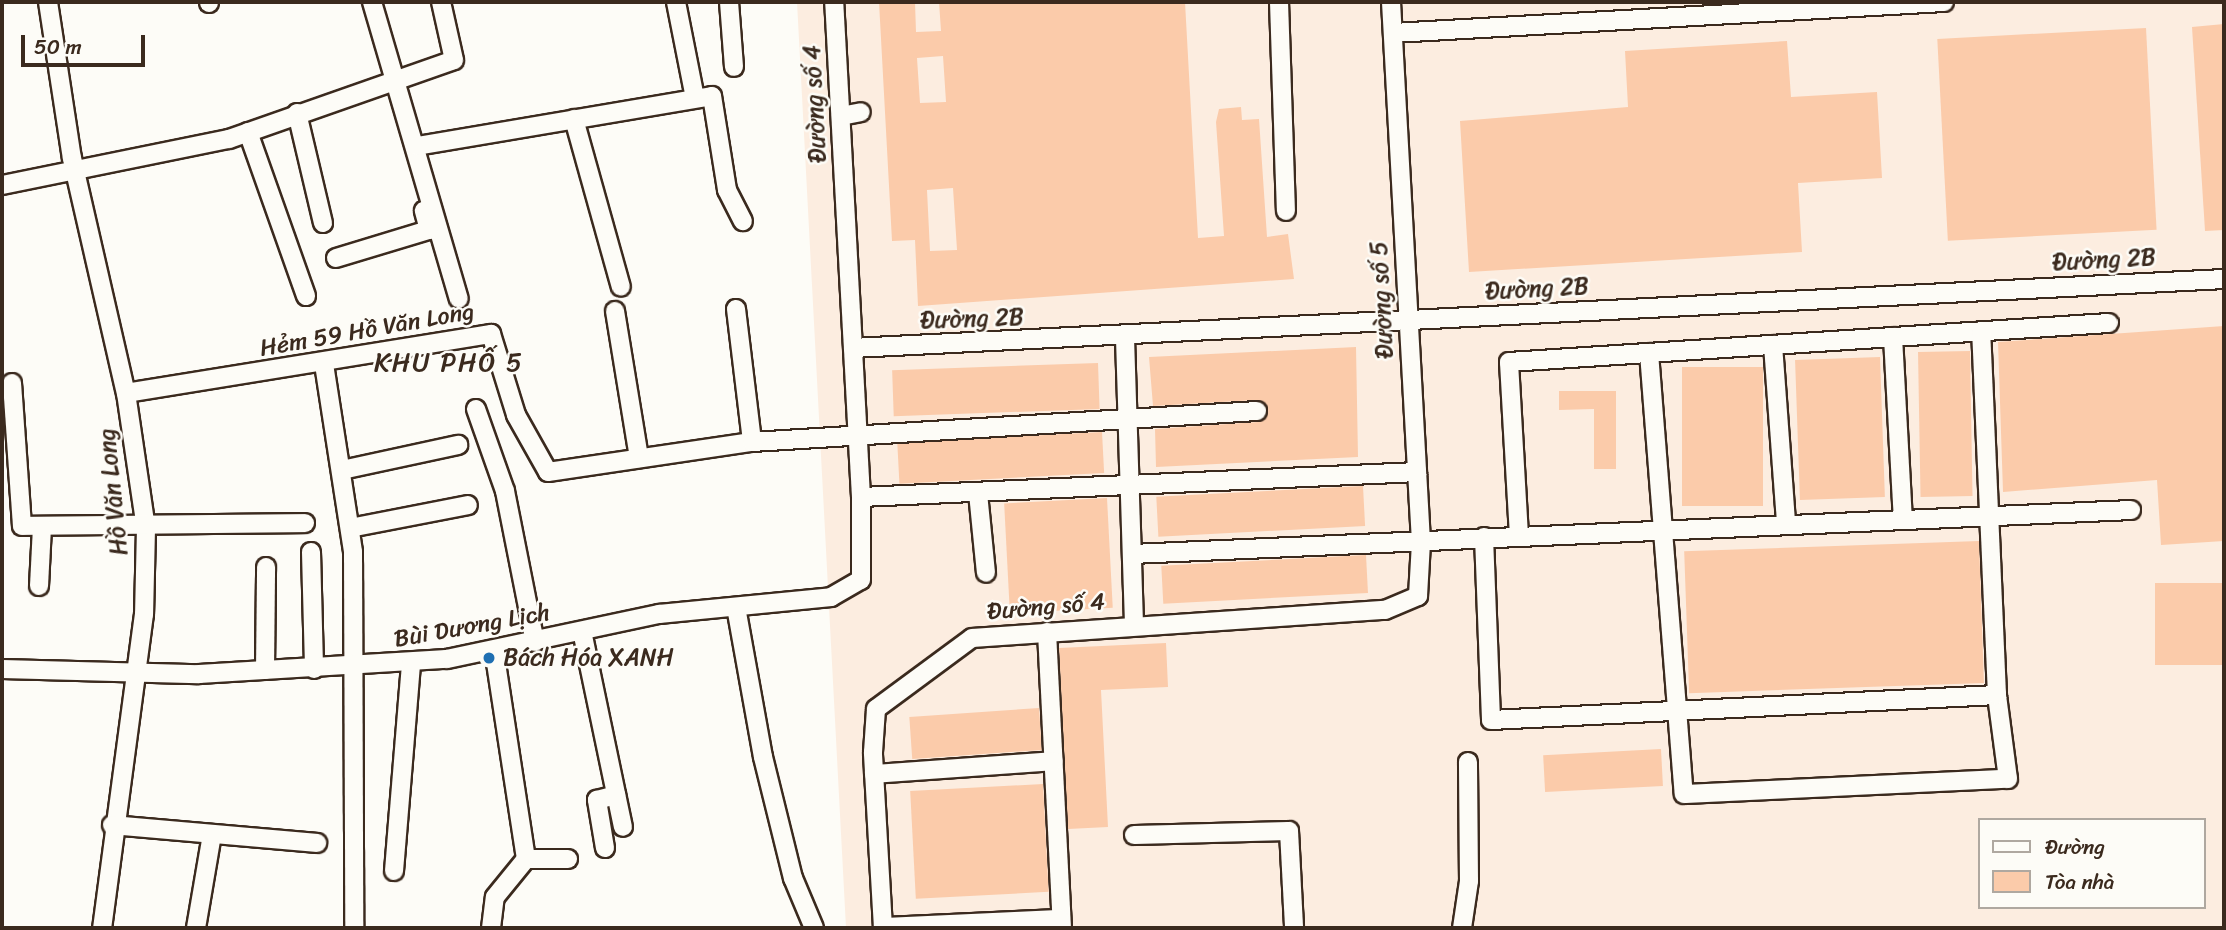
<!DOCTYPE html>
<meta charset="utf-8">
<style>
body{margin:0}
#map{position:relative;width:2226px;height:930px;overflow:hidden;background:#fdfcf7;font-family:Sriracha,sans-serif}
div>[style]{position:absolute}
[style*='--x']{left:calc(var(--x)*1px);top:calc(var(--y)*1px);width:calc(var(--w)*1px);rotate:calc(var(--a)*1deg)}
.built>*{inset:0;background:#fcede0}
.building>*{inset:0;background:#fbcbaa;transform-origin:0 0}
.roads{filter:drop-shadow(2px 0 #3b2a1e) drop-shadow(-2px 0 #3b2a1e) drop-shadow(0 2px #3b2a1e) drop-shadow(0 -2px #3b2a1e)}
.minor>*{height:18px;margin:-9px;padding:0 9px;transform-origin:9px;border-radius:9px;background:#fdfcf7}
.dots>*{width:19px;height:19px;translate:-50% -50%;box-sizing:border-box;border:4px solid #fdfcf7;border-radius:50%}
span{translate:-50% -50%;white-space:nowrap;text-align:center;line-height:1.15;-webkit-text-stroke:5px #fdfcf7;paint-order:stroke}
.street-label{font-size:24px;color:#3b2a1e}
.poi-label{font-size:24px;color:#3b2a1e}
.left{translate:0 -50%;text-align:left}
.neighbourhood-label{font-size:26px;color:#3b2a1e;letter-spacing:2px}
.frame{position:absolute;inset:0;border:4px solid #3b2a1e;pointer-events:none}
.legend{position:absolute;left:1978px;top:818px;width:228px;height:91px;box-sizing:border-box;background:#fdfcf7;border:2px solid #afa8a0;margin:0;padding:9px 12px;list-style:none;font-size:21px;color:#3b2a1e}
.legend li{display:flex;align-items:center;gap:14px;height:35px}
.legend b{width:35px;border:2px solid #afa8a0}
.scale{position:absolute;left:21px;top:35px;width:124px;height:32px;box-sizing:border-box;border:4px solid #3b2a1e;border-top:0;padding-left:9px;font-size:21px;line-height:24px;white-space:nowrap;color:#3b2a1e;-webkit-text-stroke:5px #fdfcf7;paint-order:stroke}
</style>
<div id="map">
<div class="built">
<div style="clip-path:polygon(evenodd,797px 2px,2224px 2px,2224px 928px,846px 928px,797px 2px,1979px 820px,2203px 820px,2203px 907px,1979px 907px,1979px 820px)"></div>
</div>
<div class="building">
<div style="clip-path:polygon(evenodd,879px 2px,915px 2px,916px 32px,941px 31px,939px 2px,1185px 2px,1198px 238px,1224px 236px,1216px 122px,1219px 109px,1241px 107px,1242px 120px,1259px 119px,1267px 237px,1288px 234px,1294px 279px,918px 306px,915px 240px,892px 241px,879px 2px,943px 56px,946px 102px,920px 103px,917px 58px,943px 56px,879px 2px,953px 188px,957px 250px,930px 251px,927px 190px,953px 188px)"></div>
<div style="clip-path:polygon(2224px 24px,2224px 230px,2205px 231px,2192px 27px)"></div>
<div style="left:2146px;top:28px;width:202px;height:209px;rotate:87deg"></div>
<div style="clip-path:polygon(1787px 41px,1791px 97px,1877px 92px,1882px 178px,1798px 183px,1802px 252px,1469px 272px,1460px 121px,1628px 107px,1625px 51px)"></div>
<div style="clip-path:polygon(2224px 326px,2224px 541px,2161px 545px,2157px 480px,2003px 492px,1998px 342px)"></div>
<div style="clip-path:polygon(1356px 347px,1358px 457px,1156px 467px,1155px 429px,1258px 422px,1268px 410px,1256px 400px,1153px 406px,1149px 357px)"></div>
<div style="left:1970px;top:351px;width:145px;height:52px;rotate:89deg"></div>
<div style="left:1880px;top:357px;width:140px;height:85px;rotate:88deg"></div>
<div style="left:1098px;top:363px;width:46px;height:206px;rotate:88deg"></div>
<div style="left:1682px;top:367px;width:81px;height:139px"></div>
<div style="clip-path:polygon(1559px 391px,1616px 391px,1616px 469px,1594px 469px,1594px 409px,1559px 410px)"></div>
<div style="left:1102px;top:432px;width:41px;height:205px;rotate:87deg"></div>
<div style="left:1363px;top:486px;width:40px;height:207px;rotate:87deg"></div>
<div style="left:1107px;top:498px;width:110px;height:103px;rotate:87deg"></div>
<div style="left:1979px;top:541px;width:142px;height:295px;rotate:88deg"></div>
<div style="left:1366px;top:555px;width:38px;height:205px;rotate:87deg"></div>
<div style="left:2224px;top:583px;width:82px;height:69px;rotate:90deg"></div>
<div style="clip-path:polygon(1166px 643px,1168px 687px,1101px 690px,1108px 827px,1068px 829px,1059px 648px)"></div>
<div style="left:1039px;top:708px;width:42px;height:130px;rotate:86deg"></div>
<div style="left:1661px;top:749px;width:37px;height:118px;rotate:87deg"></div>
<div style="left:1043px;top:784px;width:108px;height:133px;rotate:87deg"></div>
</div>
<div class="roads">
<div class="minor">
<div style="--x:48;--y:2;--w:158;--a:81.3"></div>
<div style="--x:72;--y:158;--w:241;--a:77.1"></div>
<div style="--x:126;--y:393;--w:136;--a:81.6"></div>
<div style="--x:146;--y:528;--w:86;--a:91.3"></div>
<div style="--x:144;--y:614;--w:317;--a:97.6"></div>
<div style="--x:209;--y:2;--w:1;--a:90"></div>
<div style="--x:372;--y:2;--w:309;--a:73.7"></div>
<div style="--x:676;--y:2;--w:98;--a:78.8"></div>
<div style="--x:729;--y:2;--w:65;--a:85.6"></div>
<div style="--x:1279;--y:2;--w:209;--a:88.1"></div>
<div style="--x:1393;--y:33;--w:552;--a:-3.22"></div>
<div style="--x:297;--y:113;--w:113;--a:76.7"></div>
<div style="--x:841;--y:116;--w:20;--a:-11"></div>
<div style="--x:574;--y:119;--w:174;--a:74.4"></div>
<div style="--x:248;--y:132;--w:174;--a:70.5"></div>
<div style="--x:417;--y:146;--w:299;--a:-9.6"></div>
<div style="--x:712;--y:96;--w:95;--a:80.9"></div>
<div style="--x:727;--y:190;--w:35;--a:63"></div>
<div style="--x:2;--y:185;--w:232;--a:-11.5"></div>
<div style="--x:229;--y:139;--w:238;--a:-19.3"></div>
<div style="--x:454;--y:60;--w:59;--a:-102.6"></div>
<div style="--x:336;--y:258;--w:97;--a:-16.8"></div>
<div style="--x:429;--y:230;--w:20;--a:-105"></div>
<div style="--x:736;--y:309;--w:134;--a:83.1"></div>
<div style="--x:615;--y:311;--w:149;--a:80.7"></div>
<div style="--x:1893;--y:337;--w:182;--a:86.9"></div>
<div style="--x:1125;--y:338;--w:287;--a:88.2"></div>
<div style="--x:1773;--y:345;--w:179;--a:85.8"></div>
<div style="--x:853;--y:348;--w:1373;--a:-2.88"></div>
<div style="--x:1649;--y:353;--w:442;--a:85.5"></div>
<div style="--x:1684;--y:794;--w:324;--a:-2.7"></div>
<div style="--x:2008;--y:779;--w:85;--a:-97.5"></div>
<div style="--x:324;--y:364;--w:190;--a:81.2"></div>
<div style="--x:353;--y:552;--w:376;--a:89.8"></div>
<div style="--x:12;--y:383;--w:143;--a:86"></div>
<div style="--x:22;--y:526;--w:283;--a:-0.6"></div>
<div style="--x:126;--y:393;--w:370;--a:-9.2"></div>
<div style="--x:491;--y:334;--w:85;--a:72.8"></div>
<div style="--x:516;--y:415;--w:65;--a:60.7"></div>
<div style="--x:548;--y:472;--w:206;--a:-8.4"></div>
<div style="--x:752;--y:442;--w:506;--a:-3.51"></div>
<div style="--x:476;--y:409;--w:87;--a:70.5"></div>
<div style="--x:505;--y:491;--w:154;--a:78.8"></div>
<div style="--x:342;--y:470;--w:119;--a:-12.2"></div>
<div style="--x:978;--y:493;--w:80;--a:84.3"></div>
<div style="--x:861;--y:497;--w:557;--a:-2.57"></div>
<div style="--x:350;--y:528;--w:120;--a:-11"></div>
<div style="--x:1519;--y:536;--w:174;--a:-93.3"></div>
<div style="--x:1509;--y:362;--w:601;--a:-3.72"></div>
<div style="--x:1484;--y:537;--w:183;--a:87.8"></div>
<div style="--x:1491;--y:720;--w:507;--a:-2.83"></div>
<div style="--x:1997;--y:695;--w:364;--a:-92.5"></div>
<div style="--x:311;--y:552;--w:117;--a:88.5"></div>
<div style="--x:1132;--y:554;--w:1000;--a:-2.52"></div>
<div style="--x:39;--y:586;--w:60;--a:-87.1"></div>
<div style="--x:736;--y:607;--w:152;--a:79.8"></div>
<div style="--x:763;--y:757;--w:125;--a:76.1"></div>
<div style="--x:793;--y:878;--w:54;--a:67.2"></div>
<div style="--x:582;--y:631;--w:200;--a:78.2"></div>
<div style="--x:1047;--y:632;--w:296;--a:87.1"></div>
<div style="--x:2;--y:669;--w:197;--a:1.5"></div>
<div style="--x:199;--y:674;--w:248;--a:-3.5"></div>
<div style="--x:447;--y:659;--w:217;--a:-12"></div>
<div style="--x:659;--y:614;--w:173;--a:-5.6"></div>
<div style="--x:831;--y:597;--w:34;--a:-30"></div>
<div style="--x:861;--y:580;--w:83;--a:-90"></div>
<div style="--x:861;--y:497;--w:496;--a:-93.1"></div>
<div style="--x:265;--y:670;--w:103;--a:-89.4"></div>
<div style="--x:874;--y:774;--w:180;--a:-4.1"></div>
<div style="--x:112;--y:825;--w:206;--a:5"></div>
<div style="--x:1134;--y:835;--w:155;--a:-1.5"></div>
<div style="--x:1289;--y:831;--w:97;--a:87"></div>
<div style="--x:605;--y:848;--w:49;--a:-99.5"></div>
<div style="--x:597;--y:800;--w:20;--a:-15"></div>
<div style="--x:526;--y:859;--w:42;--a:0"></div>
<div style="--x:394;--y:871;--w:209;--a:-85.3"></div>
<div style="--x:883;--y:927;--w:177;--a:-2.6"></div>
<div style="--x:196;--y:928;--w:95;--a:-80.3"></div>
<div style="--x:491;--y:928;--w:31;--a:-83"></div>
<div style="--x:495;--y:897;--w:49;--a:-50.8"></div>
<div style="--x:526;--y:859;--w:211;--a:-98.7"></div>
<div style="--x:883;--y:928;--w:176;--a:-93.3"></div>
<div style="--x:873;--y:752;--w:43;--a:-86"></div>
<div style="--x:876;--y:709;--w:119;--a:-36.5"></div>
<div style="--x:972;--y:638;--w:414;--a:-3.9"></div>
<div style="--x:1385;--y:610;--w:36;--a:-23"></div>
<div style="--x:1418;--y:596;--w:54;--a:-86.8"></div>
<div style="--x:1421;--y:542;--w:541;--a:-93.18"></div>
<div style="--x:1462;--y:928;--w:48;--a:-81.5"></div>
<div style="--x:1469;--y:881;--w:119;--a:-90.5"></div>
</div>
</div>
<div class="dots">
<div style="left:489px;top:658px;background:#1f6fb2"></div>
</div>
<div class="street-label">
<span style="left:815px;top:104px;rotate:-93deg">Đường số 4</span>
<span style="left:2104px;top:260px;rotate:-3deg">Đường 2B</span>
<span style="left:1537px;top:289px;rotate:-3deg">Đường 2B</span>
<span style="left:1382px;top:300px;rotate:-93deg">Đường số 5</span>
<span style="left:972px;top:319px;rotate:-2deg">Đường 2B</span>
<span style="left:367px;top:330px;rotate:-10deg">Hẻm 59 Hồ Văn Long</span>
<span style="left:113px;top:492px;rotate:-96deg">Hồ Văn Long</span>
<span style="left:1046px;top:607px;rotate:-5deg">Đường số 4</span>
<span style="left:472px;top:626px;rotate:-10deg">Bùi Dương Lịch</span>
</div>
<div class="poi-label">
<span class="left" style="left:503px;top:658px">Bách Hóa XANH</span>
</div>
<div class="neighbourhood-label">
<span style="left:449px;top:363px">KHU PHỐ 5</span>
</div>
<div class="frame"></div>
<ul class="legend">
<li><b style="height:9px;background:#fdfcf7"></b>Đường</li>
<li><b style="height:19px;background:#fbcbaa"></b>Tòa nhà</li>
</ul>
<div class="scale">50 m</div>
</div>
